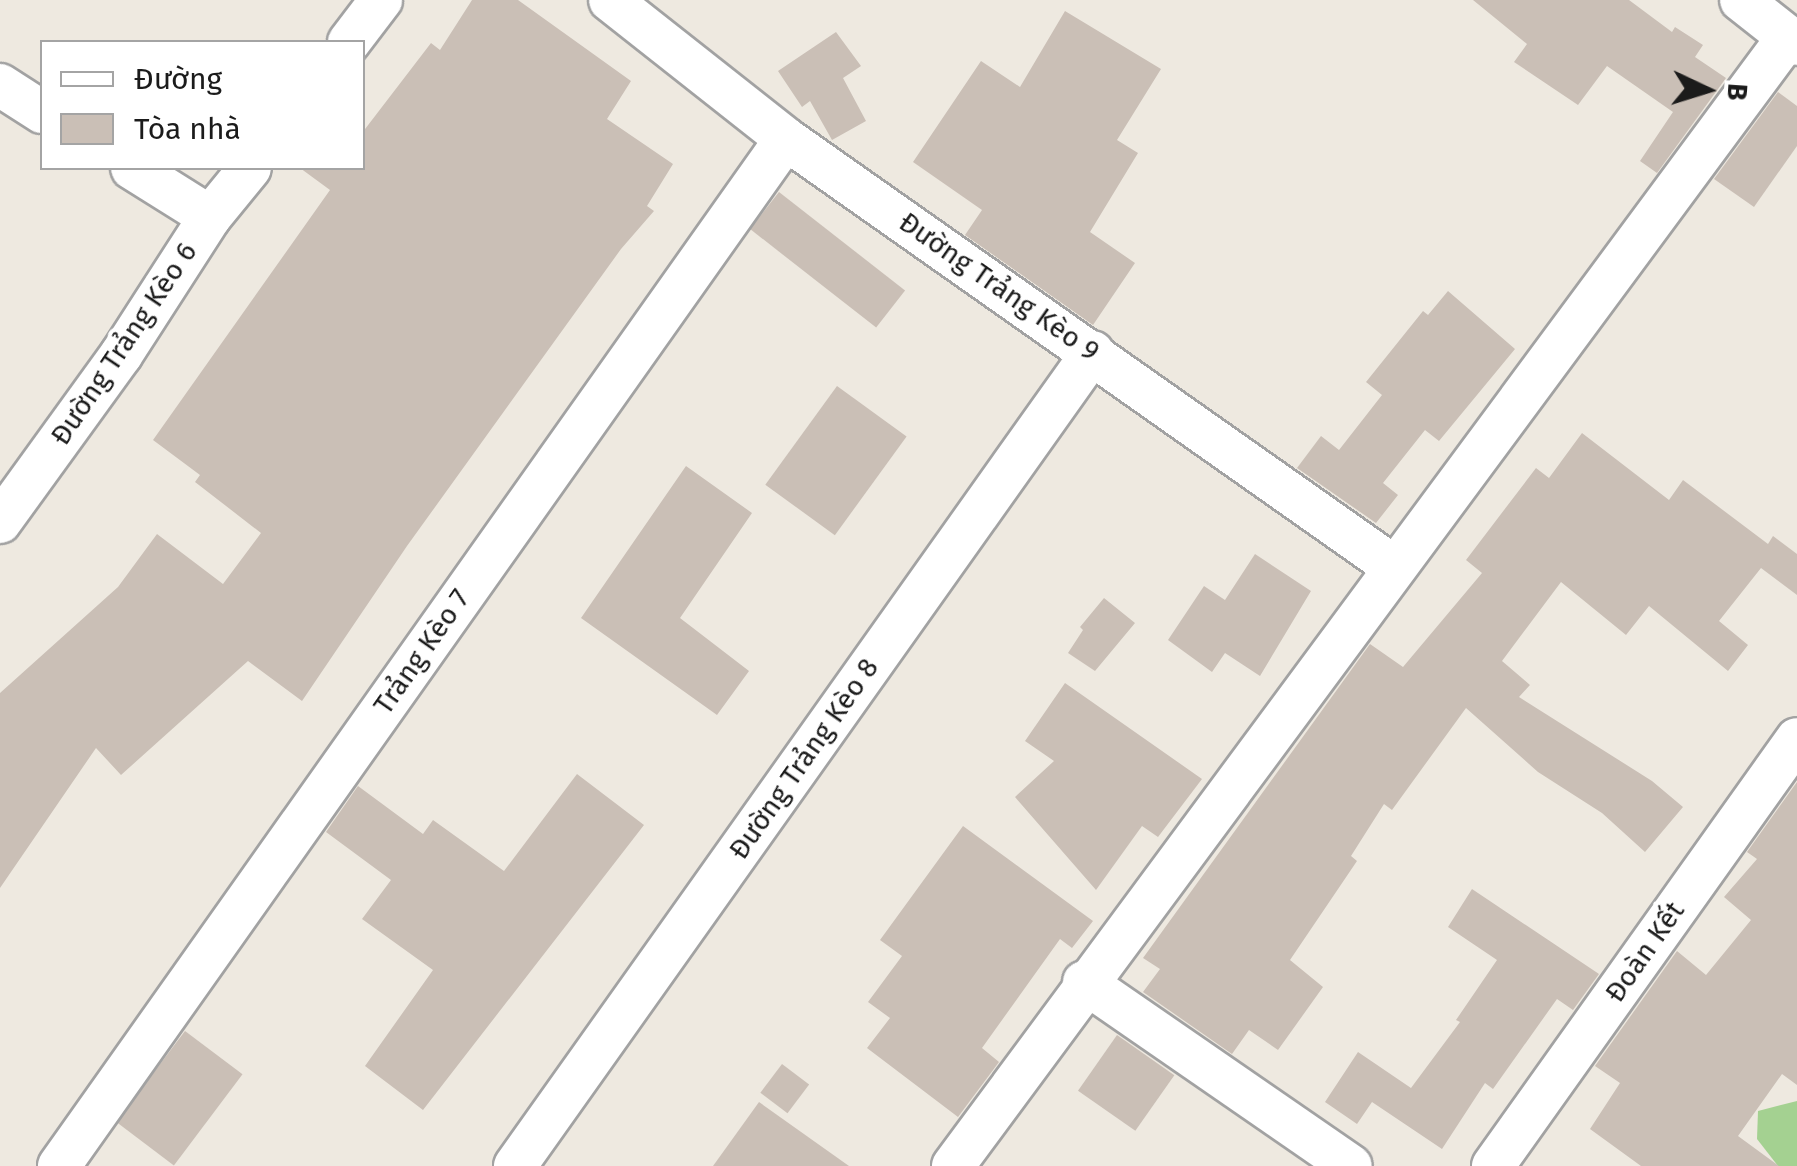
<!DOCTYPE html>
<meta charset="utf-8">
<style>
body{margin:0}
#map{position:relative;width:1797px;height:1166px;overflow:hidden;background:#eee9e0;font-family:"Fira Sans",sans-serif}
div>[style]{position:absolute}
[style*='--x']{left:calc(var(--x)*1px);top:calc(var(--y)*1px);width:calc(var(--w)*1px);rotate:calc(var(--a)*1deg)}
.forest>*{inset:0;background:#a4d191}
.building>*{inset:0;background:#cabfb6;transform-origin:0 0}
.roads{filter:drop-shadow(2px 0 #a2a2a2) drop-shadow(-2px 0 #a2a2a2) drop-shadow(0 2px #a2a2a2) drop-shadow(0 -2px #a2a2a2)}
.minor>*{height:42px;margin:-21px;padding:0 21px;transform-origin:21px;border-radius:21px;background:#fff}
span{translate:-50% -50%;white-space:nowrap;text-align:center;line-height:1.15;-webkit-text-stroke:8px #fff;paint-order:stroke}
.street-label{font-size:28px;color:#1b1b1b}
.legend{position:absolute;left:40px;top:40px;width:325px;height:130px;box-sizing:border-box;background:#fff;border:2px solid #a4a4a4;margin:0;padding:12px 18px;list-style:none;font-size:30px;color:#1b1b1b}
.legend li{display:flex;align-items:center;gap:20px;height:50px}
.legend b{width:50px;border:2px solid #a4a4a4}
.north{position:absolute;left:1657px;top:40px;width:100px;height:100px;-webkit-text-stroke:8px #fff;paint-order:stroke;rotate:94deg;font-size:28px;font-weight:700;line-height:40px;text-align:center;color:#1b1b1b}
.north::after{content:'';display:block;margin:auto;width:35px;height:45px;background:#1b1b1b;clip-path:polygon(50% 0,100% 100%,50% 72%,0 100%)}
</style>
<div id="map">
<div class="forest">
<div style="clip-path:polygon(1797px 1101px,1797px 1166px,1778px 1166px,1757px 1139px,1758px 1111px)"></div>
</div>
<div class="building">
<div style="clip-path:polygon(472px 0,518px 0,631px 81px,607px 119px,673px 164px,647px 206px,654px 211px,621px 249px,407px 546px,302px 701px,248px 661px,121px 775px,96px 748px,0 888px,0 693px,118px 587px,157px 534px,223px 584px,261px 533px,195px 482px,200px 475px,153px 440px,330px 190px,300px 168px,362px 168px,362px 133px,431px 43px,440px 50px)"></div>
<div style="clip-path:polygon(1473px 0,1629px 0,1672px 32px,1675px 27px,1703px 45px,1695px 57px,1726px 78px,1657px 173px,1640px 161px,1673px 112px,1607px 66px,1578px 105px,1514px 62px,1527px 44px)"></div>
<div style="clip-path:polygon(1065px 11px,1161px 69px,1117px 140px,1138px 153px,1090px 232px,1135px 263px,1093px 325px,965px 235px,982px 210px,913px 162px,981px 61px,1020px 87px)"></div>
<div style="clip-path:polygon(836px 32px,861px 66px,843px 78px,866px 121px,832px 140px,810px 101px,802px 107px,778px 71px)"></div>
<div style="clip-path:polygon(1778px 92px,1797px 106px,1797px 146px,1754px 207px,1714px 179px)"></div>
<div style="left:779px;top:192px;width:160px;height:47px;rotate:38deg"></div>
<div style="clip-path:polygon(1448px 291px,1515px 349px,1439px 441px,1425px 430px,1383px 483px,1398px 495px,1376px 523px,1297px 468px,1321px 436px,1339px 450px,1382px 395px,1366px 382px,1423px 311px,1428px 315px)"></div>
<div style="left:837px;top:386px;width:86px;height:122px;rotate:36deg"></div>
<div style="clip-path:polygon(1582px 433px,1669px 500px,1683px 480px,1768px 544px,1773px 536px,1797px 554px,1797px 595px,1761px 568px,1719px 621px,1748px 645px,1728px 671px,1649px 606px,1626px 635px,1561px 582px,1502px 661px,1530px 685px,1519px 697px,1652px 781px,1683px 807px,1645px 852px,1602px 813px,1538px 772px,1466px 708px,1392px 810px,1384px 804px,1351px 856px,1357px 861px,1290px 960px,1323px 987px,1278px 1050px,1249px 1030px,1232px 1054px,1143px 992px,1160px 969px,1143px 958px,1370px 644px,1403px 667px,1482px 573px,1466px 560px,1536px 468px,1549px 478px)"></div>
<div style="clip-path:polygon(686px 466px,752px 513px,680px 618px,749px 671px,717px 715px,581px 618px)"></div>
<div style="clip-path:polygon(1255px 554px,1311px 591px,1260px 676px,1225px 653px,1212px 672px,1168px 640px,1204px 586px,1225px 600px)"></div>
<div style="clip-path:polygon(1104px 598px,1135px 623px,1095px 671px,1068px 653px,1083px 630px,1080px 627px)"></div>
<div style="clip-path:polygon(1065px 683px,1202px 779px,1158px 837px,1142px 826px,1096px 890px,1015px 797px,1054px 761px,1025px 741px)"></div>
<div style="clip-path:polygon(577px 774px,644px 825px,423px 1110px,365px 1066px,433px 970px,362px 919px,391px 880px,326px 832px,358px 786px,423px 834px,433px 820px,504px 871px)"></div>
<div style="clip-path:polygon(1797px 782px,1797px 1085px,1782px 1074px,1738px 1136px,1779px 1166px,1641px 1166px,1590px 1129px,1620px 1083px,1595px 1066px,1677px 951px,1706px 975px,1751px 920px,1724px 897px,1757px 859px,1747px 852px)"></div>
<div style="clip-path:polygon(963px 826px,1093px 921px,1072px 948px,1060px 939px,982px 1048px,999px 1062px,958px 1117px,867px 1048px,890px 1018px,868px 1002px,902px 956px,880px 940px)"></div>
<div style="clip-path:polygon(1472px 889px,1599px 974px,1573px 1010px,1557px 999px,1493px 1089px,1485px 1083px,1442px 1149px,1372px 1102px,1357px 1124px,1325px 1102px,1358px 1052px,1411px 1088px,1460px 1022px,1456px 1020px,1497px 960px,1448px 927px)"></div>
<div style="left:185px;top:1031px;width:72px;height:114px;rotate:37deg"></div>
<div style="left:1117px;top:1035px;width:70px;height:68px;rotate:35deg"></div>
<div style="left:782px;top:1064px;width:34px;height:36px;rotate:37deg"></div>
<div style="clip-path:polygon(759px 1102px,849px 1166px,713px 1166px)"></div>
</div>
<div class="roads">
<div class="minor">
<div style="--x:610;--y:0;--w:224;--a:38.3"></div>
<div style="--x:786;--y:139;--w:744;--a:35.14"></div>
<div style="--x:1741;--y:0;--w:71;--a:38.2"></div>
<div style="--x:349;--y:42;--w:53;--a:-52.7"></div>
<div style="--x:0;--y:85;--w:50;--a:32.7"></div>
<div style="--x:132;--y:168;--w:92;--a:32.1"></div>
<div style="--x:0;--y:522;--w:206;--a:-54.1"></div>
<div style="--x:121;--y:355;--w:164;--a:-57.2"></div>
<div style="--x:210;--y:217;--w:63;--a:-50.8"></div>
<div style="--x:1084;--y:982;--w:324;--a:34.6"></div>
<div style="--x:59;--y:1166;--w:1258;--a:-54.71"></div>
<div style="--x:515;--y:1166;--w:998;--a:-54.62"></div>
<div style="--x:953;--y:1166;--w:1404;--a:-53.51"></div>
<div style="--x:1493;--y:1166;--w:524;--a:-54.55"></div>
</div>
</div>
<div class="street-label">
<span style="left:999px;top:287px;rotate:35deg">Đường Trảng Kèo 9</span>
<span style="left:124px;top:344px;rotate:-56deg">Đường Trảng Kèo 6</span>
<span style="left:422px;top:652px;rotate:-55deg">Trảng Kèo 7</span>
<span style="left:804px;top:759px;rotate:-55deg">Đường Trảng Kèo 8</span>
<span style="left:1645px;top:952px;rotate:-55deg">Đoàn Kết</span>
</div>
<ul class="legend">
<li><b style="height:12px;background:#fff"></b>Đường</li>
<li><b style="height:28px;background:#cabfb6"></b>Tòa nhà</li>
</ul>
<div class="north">B</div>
</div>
